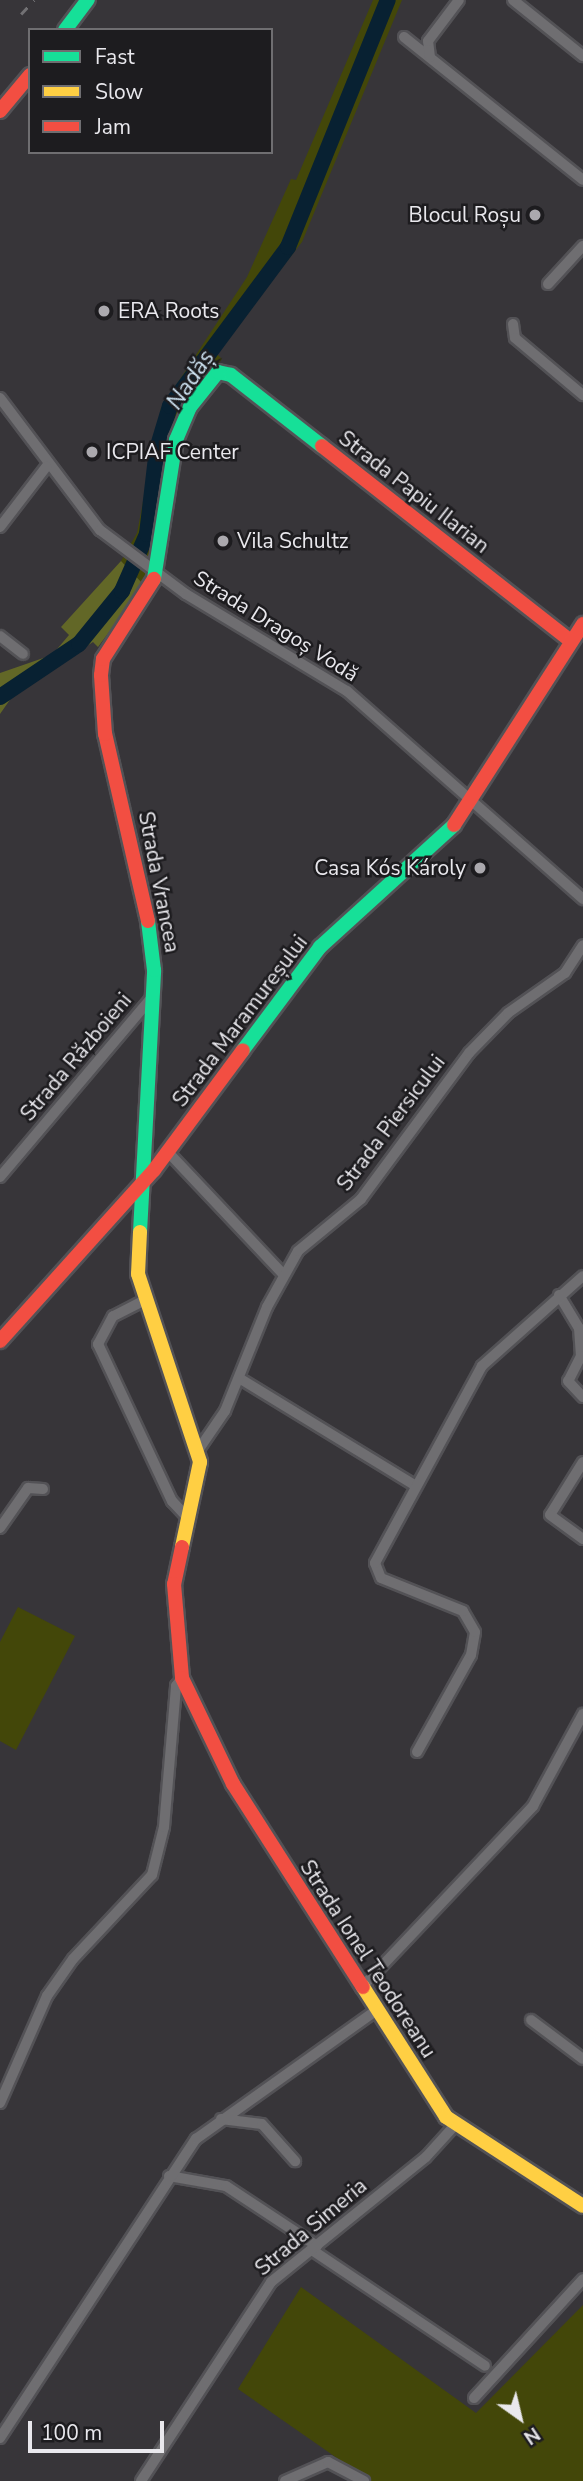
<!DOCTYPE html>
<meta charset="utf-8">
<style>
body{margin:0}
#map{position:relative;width:583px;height:2481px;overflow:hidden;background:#373539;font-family:"Nunito Sans",sans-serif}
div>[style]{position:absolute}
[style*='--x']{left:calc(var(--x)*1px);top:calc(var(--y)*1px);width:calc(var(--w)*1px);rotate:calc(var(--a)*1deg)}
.green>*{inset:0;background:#434709}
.forest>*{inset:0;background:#626727}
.river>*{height:16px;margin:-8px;padding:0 8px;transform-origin:8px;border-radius:8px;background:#082132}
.roads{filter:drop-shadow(2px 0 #535256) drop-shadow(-2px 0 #535256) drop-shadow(0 2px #535256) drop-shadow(0 -2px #535256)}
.street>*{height:10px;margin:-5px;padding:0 5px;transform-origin:5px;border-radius:5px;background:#6f6e71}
.fast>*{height:14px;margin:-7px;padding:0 7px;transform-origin:7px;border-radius:7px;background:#16e098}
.slow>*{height:14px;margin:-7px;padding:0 7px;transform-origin:7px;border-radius:7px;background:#ffcf43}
.jam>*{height:14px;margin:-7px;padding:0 7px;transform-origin:7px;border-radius:7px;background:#f24e42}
.rail>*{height:2.5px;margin-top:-1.25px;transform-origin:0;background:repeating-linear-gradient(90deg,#727174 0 9px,transparent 0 18px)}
.dots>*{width:19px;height:19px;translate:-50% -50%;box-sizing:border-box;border:4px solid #1d1c1f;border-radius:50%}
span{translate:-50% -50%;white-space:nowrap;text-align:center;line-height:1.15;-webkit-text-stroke:5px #1d1c1f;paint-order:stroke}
.poi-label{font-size:21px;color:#e9e8ed}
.right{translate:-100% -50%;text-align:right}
.left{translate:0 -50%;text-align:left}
.street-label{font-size:21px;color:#e9e8ed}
.water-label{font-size:23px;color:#cee3f2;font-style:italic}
.legend{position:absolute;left:28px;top:28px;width:245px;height:126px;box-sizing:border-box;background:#1d1c1f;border:2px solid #6f6e71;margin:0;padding:9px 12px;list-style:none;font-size:21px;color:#e9e8ed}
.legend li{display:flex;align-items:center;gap:14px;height:35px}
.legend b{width:35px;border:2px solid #6f6e71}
.north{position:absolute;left:485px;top:2383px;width:70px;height:70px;-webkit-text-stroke:5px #1d1c1f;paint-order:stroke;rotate:146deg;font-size:19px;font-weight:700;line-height:28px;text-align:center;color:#e9e8ed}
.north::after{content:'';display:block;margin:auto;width:24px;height:32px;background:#e9e8ed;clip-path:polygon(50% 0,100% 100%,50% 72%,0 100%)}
.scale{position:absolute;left:28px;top:2421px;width:136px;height:32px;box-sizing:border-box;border:4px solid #e9e8ed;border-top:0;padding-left:9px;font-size:21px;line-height:24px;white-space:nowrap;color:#e9e8ed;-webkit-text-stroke:5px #1d1c1f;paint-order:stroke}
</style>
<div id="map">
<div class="green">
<div style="clip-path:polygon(373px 0,402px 0,302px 242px,234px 329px,217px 354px,222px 359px,174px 425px,144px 585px,121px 561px,137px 533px,161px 408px,247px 277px,291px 179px,296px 180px)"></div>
<div style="clip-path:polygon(18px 1607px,75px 1636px,16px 1750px,0 1741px,0 1642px)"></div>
<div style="clip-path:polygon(301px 2287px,476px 2413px,583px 2305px,583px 2481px,370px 2481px,238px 2389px)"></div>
</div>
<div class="forest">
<div style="clip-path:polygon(121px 561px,144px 585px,98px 647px,93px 642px,14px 694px,0 714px,0 673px,52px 655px,69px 635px,61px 627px)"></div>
</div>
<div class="river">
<div style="--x:0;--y:697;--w:95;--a:-33.9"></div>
<div style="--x:79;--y:644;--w:68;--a:-50.9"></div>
<div style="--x:122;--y:591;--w:62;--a:-66.3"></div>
<div style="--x:147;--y:534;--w:86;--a:-83.3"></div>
<div style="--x:157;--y:449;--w:45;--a:-73.2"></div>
<div style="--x:170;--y:406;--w:198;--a:-53.4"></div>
<div style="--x:288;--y:247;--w:266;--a:-68"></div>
</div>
<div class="roads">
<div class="street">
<div style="--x:513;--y:0;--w:90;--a:38.7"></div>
<div style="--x:404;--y:37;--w:229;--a:38.6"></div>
<div style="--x:430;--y:57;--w:16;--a:-97"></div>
<div style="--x:428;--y:41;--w:51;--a:-52.9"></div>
<div style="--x:548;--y:284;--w:52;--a:-47.4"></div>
<div style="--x:513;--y:324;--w:14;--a:82"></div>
<div style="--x:515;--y:338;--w:89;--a:40"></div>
<div style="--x:0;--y:398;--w:166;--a:52.9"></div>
<div style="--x:100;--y:530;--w:107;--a:36.7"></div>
<div style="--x:186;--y:594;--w:188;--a:31.1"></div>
<div style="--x:347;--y:691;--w:315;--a:41.4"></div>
<div style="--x:0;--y:527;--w:76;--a:-52.5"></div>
<div style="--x:0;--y:636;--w:29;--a:38"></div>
<div style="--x:168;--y:1152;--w:169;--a:46.7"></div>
<div style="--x:0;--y:1177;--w:237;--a:-49.8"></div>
<div style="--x:559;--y:1295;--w:39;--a:59"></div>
<div style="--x:579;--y:1328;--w:28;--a:86"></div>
<div style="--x:581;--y:1356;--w:28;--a:117"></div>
<div style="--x:568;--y:1381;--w:22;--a:47"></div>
<div style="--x:145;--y:1300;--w:36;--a:153"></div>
<div style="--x:113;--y:1316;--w:32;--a:118"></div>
<div style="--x:98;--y:1344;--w:174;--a:64.8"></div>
<div style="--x:172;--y:1501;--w:25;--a:47"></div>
<div style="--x:239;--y:1378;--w:205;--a:31.4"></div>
<div style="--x:197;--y:1452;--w:50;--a:-55.7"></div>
<div style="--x:225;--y:1411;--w:112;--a:-68"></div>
<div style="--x:267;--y:1307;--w:64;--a:-61"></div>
<div style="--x:298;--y:1251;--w:82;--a:-39.5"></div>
<div style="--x:361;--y:1199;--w:182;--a:-53.5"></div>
<div style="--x:469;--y:1053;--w:56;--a:-45.7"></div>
<div style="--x:508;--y:1013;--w:70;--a:-35.1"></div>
<div style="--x:565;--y:973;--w:33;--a:-57"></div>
<div style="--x:583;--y:1462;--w:62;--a:121.9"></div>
<div style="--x:550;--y:1515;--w:41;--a:36"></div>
<div style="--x:0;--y:1528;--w:49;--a:-55"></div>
<div style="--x:28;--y:1488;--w:15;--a:4"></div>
<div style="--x:417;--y:1752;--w:111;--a:-60.9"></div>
<div style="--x:471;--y:1655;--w:23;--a:-80"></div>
<div style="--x:475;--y:1632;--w:24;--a:-120"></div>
<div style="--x:463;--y:1611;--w:88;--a:-158.1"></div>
<div style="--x:381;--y:1578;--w:16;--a:-112"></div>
<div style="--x:375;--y:1563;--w:224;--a:-61.5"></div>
<div style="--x:482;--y:1366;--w:135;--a:-41.7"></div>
<div style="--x:362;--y:1987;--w:249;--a:-46.6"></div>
<div style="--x:533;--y:1806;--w:105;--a:-61.5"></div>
<div style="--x:531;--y:2020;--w:65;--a:36.9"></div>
<div style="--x:0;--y:2103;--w:117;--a:-66.3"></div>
<div style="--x:47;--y:1996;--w:45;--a:-54.9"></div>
<div style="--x:73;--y:1959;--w:115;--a:-46.8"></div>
<div style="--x:152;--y:1875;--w:49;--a:-76"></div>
<div style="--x:164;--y:1827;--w:142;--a:-85.1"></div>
<div style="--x:176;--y:1686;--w:10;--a:-53"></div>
<div style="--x:221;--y:2119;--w:41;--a:7"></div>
<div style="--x:262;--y:2124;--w:50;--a:48.3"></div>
<div style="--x:169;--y:2176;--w:58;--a:10"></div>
<div style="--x:226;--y:2186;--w:109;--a:33.4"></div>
<div style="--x:312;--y:2250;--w:208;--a:33.8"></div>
<div style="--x:474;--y:2398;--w:161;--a:-47.5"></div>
<div style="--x:0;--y:2438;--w:358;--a:-56.8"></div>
<div style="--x:196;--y:2139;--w:222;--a:-35.5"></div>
<div style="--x:141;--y:2481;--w:238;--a:-56.8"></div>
<div style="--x:271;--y:2282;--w:199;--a:-38.9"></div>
<div style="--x:426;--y:2157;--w:45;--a:-47.7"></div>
<div style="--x:285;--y:2481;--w:47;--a:-23.8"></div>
<div style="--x:328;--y:2462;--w:41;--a:27.8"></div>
</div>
<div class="fast">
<div style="--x:65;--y:30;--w:38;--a:-53"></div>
<div style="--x:154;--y:579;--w:141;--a:-81"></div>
<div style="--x:176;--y:440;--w:36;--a:-67"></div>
<div style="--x:190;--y:407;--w:45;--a:-51.3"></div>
<div style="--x:218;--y:372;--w:13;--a:13"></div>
<div style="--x:231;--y:375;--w:115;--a:38"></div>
<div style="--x:243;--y:1050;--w:129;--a:-53.2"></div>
<div style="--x:320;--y:947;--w:181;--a:-42.3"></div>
<div style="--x:140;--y:1232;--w:262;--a:-86.9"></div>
<div style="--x:154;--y:970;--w:49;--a:-97"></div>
</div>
<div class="slow">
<div style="--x:140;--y:1232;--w:42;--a:92.7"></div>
<div style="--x:138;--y:1274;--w:198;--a:71.7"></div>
<div style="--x:200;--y:1462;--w:87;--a:102"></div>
<div style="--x:363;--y:1987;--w:154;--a:57.4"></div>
<div style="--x:446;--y:2117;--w:163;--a:33"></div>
</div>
<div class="jam">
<div style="--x:0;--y:111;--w:47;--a:-50.2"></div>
<div style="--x:322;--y:446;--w:316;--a:38.1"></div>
<div style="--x:454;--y:825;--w:239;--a:-57.3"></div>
<div style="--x:148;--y:921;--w:192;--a:-102.9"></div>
<div style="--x:105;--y:734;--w:59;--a:-93.9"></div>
<div style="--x:101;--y:675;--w:16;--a:-83"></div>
<div style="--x:103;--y:659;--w:95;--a:-57.5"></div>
<div style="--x:0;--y:1341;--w:230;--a:-48"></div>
<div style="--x:154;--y:1170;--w:149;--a:-53.4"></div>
<div style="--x:182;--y:1547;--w:38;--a:102"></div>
<div style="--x:174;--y:1584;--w:94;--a:85.1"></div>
<div style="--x:182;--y:1678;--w:118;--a:64.3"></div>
<div style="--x:233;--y:1784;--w:241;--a:57.4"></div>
</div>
</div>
<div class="rail">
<div style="--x:21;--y:14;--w:19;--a:-47"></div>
</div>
<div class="dots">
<div style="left:535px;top:215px;background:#aba9ae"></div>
<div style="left:104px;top:311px;background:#aba9ae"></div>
<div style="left:92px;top:452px;background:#aba9ae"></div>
<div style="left:223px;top:541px;background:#aba9ae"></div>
<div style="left:480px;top:868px;background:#aba9ae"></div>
</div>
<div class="poi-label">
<span class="right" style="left:521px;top:215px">Blocul Roșu</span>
<span class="left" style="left:118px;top:311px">ERA Roots</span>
<span class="left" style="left:106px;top:452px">ICPIAF Center</span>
<span class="left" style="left:237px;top:541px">Vila Schultz</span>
<span class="right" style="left:466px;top:868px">Casa Kós Károly</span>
</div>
<div class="street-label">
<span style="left:414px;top:492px;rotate:38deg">Strada Papiu Ilarian</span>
<span style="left:276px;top:626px;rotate:32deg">Strada Dragoș Vodă</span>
<span style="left:159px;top:882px;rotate:79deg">Strada Vrancea</span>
<span style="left:240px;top:1021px;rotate:-53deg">Strada Maramureșului</span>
<span style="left:76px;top:1057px;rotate:-50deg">Strada Războieni</span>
<span style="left:391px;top:1123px;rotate:-53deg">Strada Piersicului</span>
<span style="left:368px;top:1959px;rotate:57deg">Strada Ionel Teodoreanu</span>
<span style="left:311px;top:2227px;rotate:-40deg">Strada Simeria</span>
</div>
<div class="water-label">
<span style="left:191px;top:380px;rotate:-56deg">Nadăș</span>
</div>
<ul class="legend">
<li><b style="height:9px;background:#16e098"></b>Fast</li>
<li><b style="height:9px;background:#ffcf43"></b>Slow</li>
<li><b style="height:9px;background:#f24e42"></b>Jam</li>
</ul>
<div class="north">N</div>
<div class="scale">100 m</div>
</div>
